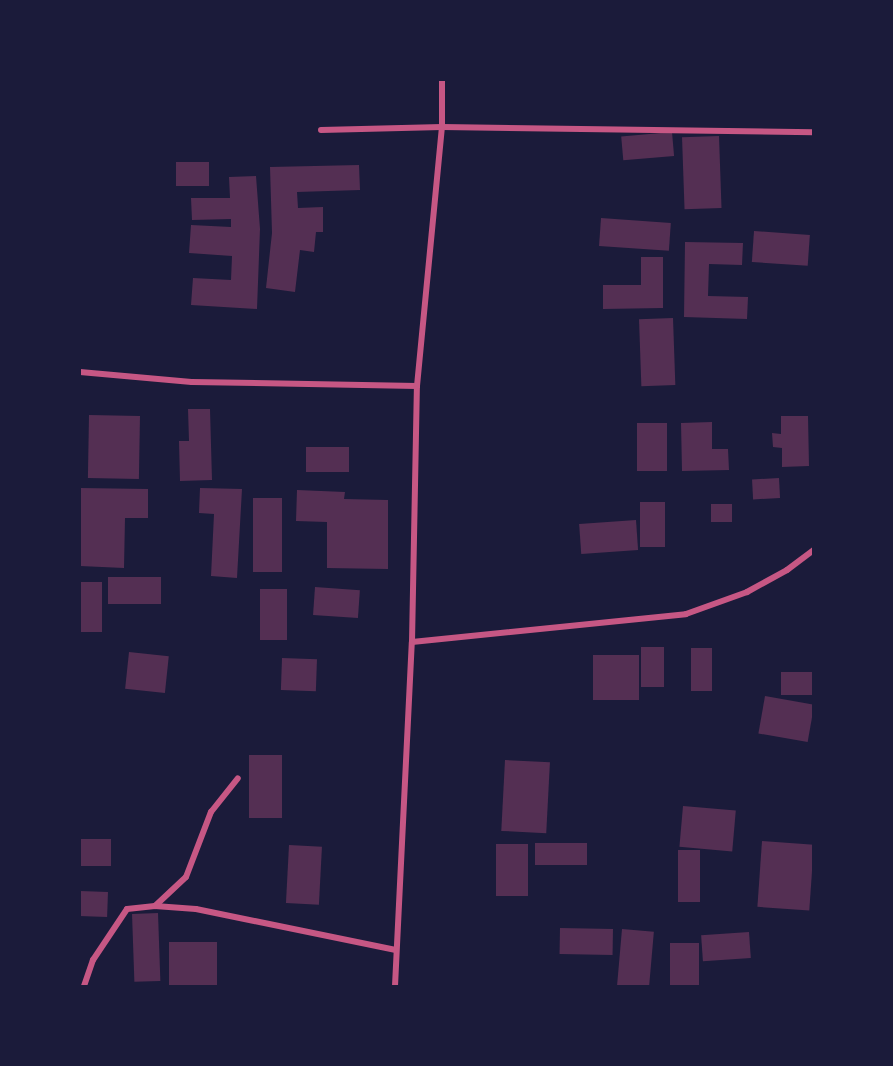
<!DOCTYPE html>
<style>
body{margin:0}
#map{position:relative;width:893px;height:1066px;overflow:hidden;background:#1b1b3a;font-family:"DejaVu Sans",sans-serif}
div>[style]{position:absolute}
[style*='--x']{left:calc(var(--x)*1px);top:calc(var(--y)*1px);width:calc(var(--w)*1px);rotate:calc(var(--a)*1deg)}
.building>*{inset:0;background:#542f53;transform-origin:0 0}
.minor>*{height:6px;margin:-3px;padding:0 3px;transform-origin:3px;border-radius:3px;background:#c65784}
span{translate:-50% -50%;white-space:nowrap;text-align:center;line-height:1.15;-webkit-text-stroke:4.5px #1b1b3a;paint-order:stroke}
.frame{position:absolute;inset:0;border:81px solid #1b1b3a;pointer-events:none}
</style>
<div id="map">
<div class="building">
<div style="left:672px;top:132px;width:24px;height:51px;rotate:85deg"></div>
<div style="left:719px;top:136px;width:72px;height:37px;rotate:88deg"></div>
<div style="left:176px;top:162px;width:33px;height:24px"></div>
<div style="clip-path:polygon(359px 165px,360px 190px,297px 192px,298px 208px,323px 207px,323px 232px,316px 232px,314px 252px,300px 250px,295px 292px,266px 288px,272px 233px,270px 167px)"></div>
<div style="clip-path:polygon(256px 176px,260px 229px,257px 309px,191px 305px,193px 278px,231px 280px,232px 256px,189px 253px,191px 225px,231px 227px,231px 219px,192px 220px,191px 198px,230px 198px,229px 177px)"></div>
<div style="left:601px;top:218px;width:70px;height:28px;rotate:4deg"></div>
<div style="left:754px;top:231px;width:56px;height:31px;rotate:4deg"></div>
<div style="clip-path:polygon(685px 242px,743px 243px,742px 265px,709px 264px,708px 296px,748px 297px,747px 319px,684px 317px)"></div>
<div style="clip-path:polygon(641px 257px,663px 257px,663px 308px,603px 309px,603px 285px,641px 285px)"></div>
<div style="left:673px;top:318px;width:67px;height:34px;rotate:88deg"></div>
<div style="clip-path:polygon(188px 409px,210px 409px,212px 480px,180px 481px,179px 441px,189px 441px)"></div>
<div style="left:89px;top:415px;width:51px;height:63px;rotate:1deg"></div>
<div style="clip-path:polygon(781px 416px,808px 416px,809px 466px,782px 467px,782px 448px,773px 447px,772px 433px,781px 434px)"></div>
<div style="clip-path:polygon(712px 422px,712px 449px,728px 449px,729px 470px,682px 471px,681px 423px)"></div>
<div style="left:637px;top:423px;width:30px;height:48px"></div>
<div style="left:349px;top:447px;width:25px;height:43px;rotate:90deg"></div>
<div style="left:779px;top:478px;width:20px;height:27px;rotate:87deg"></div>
<div style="clip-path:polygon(80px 488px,148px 489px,148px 518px,125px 518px,124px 568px,80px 566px)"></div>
<div style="clip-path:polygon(200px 488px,242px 489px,237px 578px,211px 576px,214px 514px,199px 513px)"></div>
<div style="clip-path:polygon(297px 490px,345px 492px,344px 499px,388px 500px,388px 569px,327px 568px,327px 522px,296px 521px)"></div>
<div style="left:253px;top:498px;width:29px;height:74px"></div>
<div style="left:640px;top:502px;width:25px;height:45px"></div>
<div style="left:732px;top:504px;width:18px;height:21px;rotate:90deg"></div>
<div style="left:636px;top:520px;width:30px;height:57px;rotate:86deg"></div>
<div style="left:108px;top:577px;width:53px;height:27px"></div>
<div style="left:80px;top:582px;width:22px;height:50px"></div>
<div style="left:315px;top:587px;width:45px;height:28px;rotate:4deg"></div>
<div style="left:260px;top:589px;width:27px;height:51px"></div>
<div style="left:641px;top:647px;width:23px;height:40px"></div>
<div style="left:691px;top:648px;width:21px;height:43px"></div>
<div style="left:129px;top:652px;width:40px;height:37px;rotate:6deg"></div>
<div style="left:593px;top:655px;width:46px;height:45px"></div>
<div style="left:282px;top:658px;width:35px;height:32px;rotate:2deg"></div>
<div style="left:781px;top:672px;width:33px;height:23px"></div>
<div style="left:765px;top:696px;width:50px;height:38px;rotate:10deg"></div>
<div style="left:249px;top:755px;width:33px;height:63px"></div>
<div style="left:505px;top:760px;width:45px;height:71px;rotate:3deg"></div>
<div style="left:683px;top:806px;width:53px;height:41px;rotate:5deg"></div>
<div style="left:111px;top:839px;width:27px;height:31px;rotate:90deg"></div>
<div style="left:762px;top:841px;width:52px;height:66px;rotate:4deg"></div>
<div style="left:587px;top:843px;width:22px;height:52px;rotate:90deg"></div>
<div style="left:496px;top:844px;width:32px;height:52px"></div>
<div style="left:289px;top:845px;width:33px;height:58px;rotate:3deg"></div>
<div style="left:678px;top:850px;width:22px;height:52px"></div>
<div style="left:80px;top:891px;width:28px;height:25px;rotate:2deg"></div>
<div style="left:158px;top:913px;width:68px;height:26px;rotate:88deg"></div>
<div style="left:560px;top:928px;width:53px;height:26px;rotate:1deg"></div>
<div style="left:622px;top:929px;width:32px;height:57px;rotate:5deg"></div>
<div style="left:749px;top:932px;width:26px;height:48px;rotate:86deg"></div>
<div style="left:169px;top:942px;width:48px;height:44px"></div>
<div style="left:670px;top:943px;width:29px;height:42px"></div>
</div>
<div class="minor">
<div style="--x:321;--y:130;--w:121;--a:-1.4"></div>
<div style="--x:442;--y:127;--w:372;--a:0.8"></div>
<div style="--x:80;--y:372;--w:112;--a:5.1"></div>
<div style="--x:192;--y:382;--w:225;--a:1"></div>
<div style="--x:412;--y:642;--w:275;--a:-5.8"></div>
<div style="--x:686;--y:614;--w:65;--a:-19.8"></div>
<div style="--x:747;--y:592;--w:46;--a:-28.8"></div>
<div style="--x:787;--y:570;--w:34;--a:-37"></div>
<div style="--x:155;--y:906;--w:42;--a:-43.1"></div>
<div style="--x:186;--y:877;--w:70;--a:-69"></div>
<div style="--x:211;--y:812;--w:43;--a:-51.5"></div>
<div style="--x:84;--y:986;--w:28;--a:-71"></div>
<div style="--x:93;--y:960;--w:61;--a:-56.3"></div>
<div style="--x:127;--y:909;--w:28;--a:-6"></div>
<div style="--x:155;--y:906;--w:41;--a:4.2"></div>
<div style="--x:196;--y:909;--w:204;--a:11.6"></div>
<div style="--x:395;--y:986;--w:344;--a:-87.2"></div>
<div style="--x:412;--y:642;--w:256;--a:-88.9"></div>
<div style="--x:417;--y:386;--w:260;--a:-84.5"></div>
<div style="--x:442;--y:127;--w:47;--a:-90"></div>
</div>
<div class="frame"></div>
</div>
